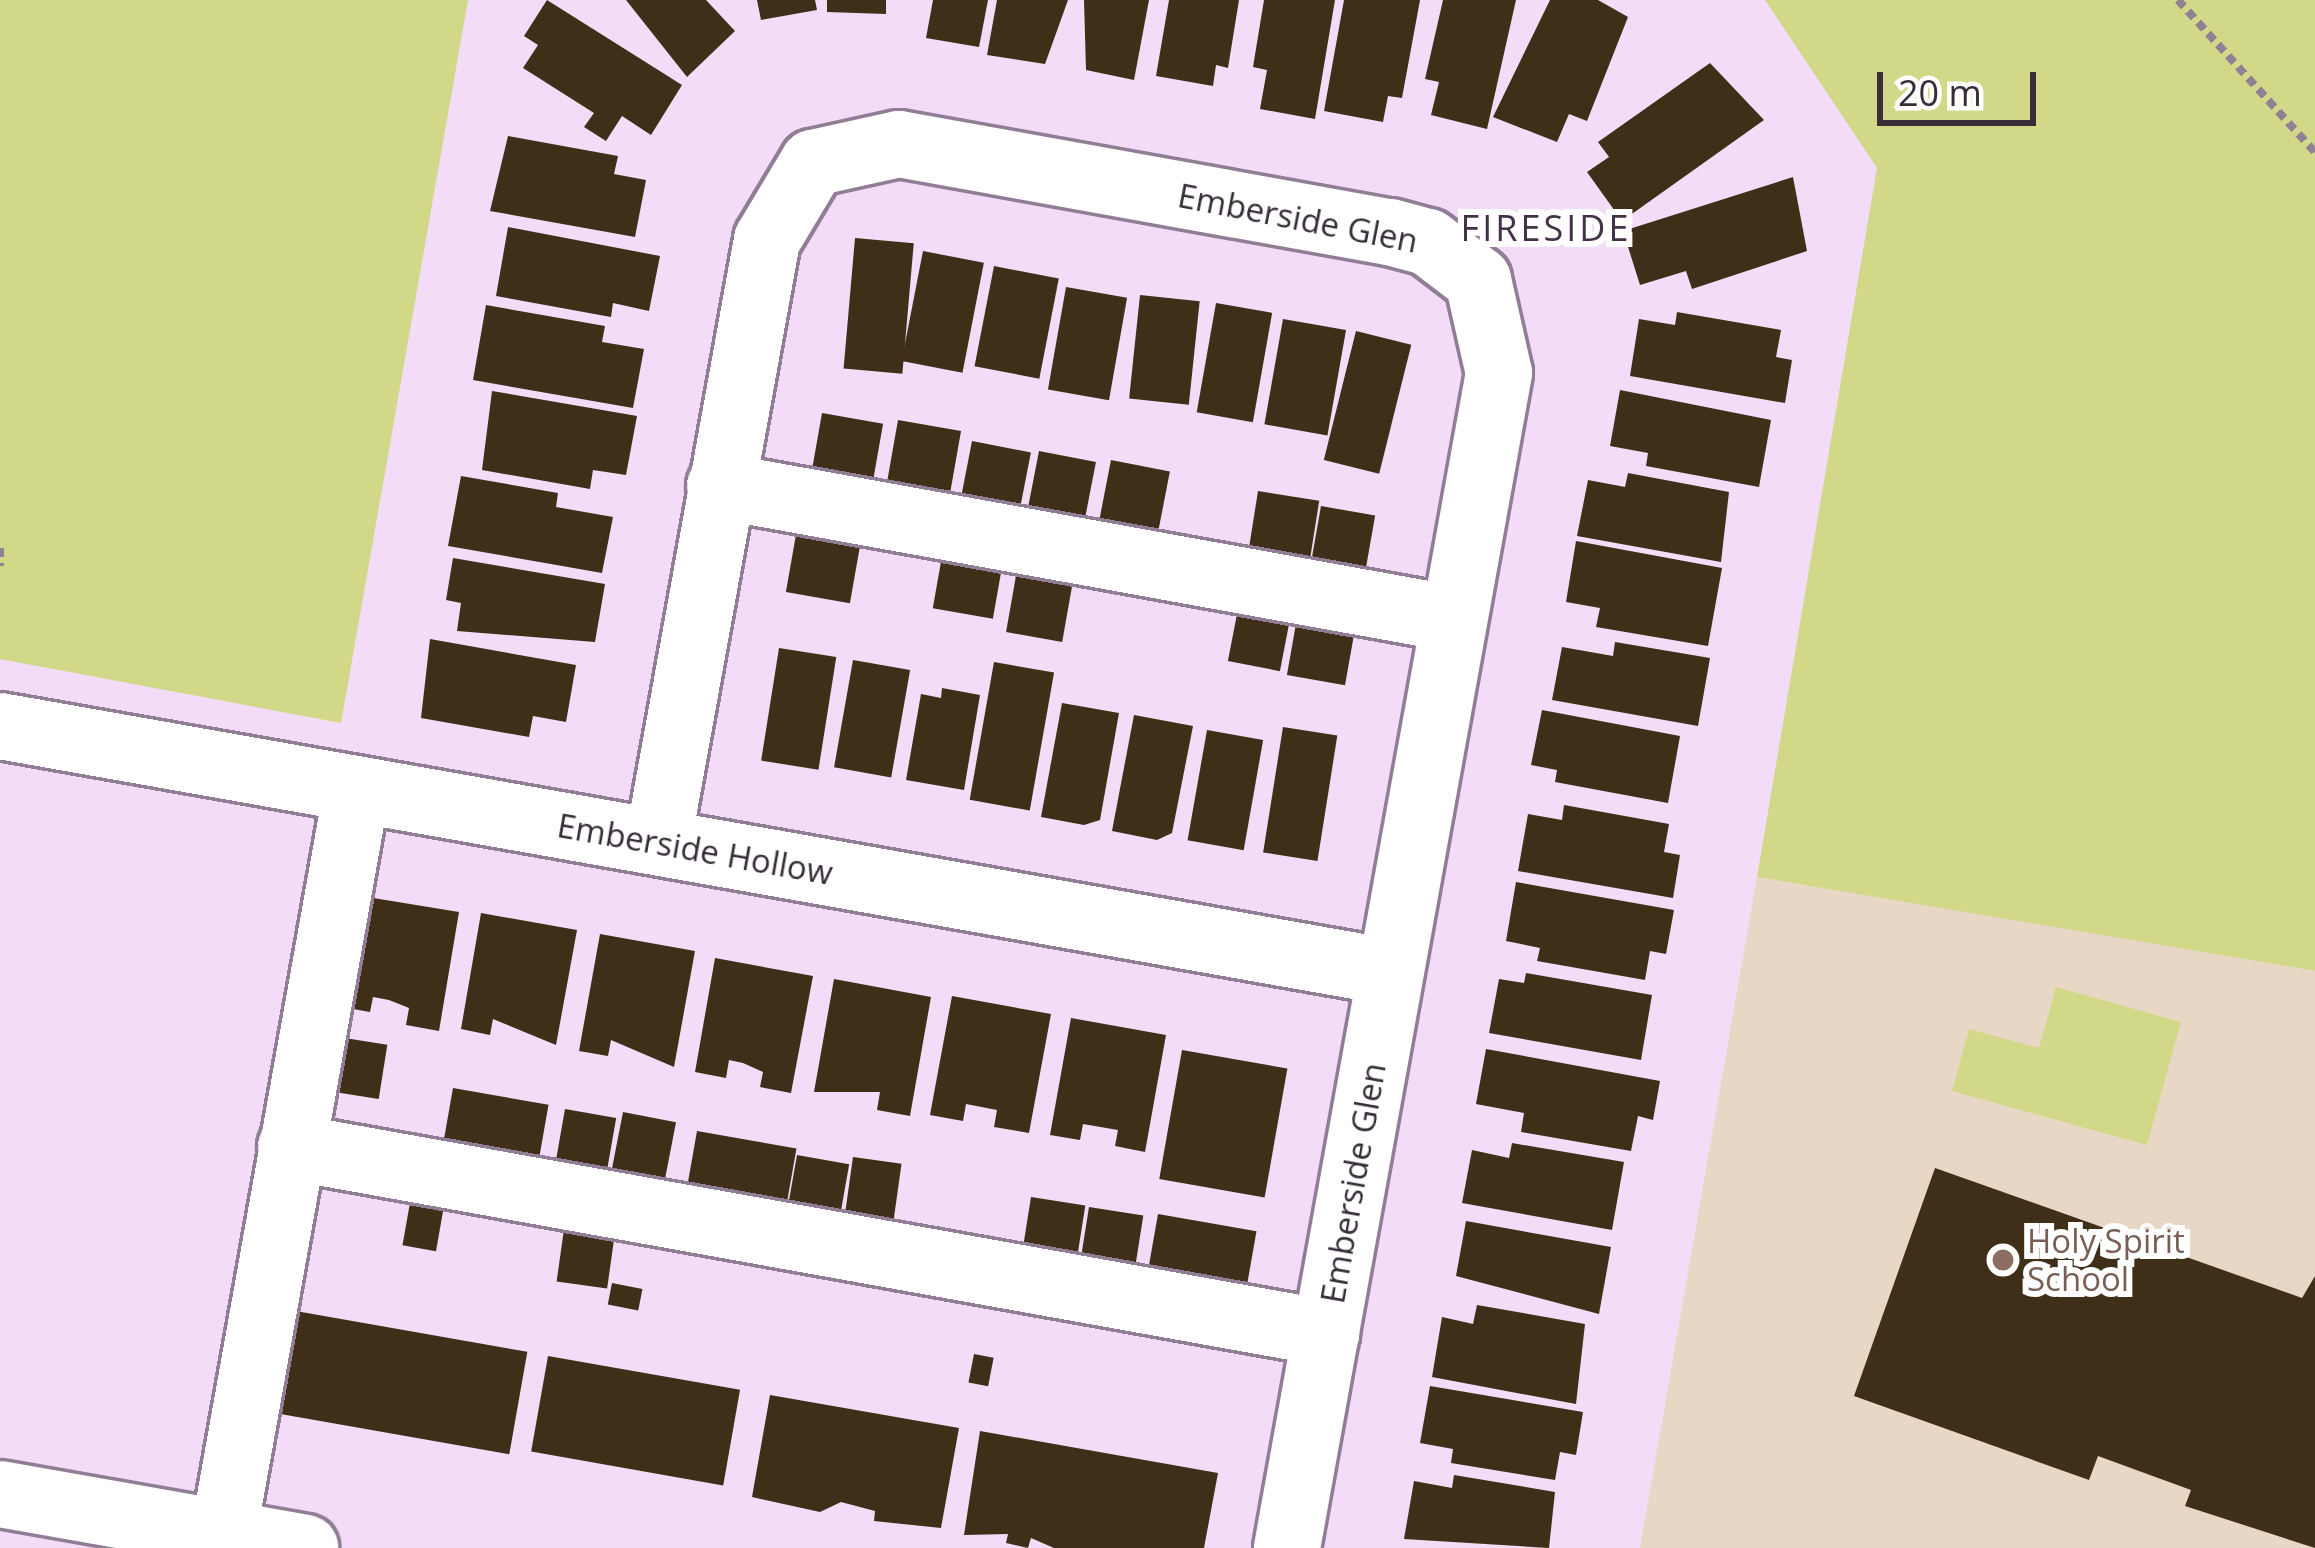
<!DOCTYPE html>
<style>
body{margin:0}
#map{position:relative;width:2315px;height:1548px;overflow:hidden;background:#f2dcf7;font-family:"Open Sans",sans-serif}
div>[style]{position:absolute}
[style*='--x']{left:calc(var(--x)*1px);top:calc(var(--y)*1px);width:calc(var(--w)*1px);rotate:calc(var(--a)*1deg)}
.education>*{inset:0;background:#e9d7c6}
.green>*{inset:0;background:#d1d988}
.building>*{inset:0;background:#402f18;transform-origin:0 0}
.path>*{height:8px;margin-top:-4px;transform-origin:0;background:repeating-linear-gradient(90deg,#908194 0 9px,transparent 0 15px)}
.roads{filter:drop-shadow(3px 0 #917d96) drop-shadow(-3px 0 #917d96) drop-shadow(0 3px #917d96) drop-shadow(0 -3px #917d96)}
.minor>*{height:66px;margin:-33px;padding:0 33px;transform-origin:33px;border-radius:33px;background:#fff}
.dots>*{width:33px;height:33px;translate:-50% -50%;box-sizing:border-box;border:6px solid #fff;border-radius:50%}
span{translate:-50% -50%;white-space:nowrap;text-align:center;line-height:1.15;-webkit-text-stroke:12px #fff;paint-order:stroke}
.street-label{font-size:33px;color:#362d38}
.education-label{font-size:33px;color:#785e54}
.left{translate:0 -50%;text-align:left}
.neighbourhood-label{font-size:36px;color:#433247;letter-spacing:3px}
.scale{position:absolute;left:1877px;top:72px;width:159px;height:54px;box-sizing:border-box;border:6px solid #362d38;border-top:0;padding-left:15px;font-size:36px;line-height:42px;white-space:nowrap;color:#362d38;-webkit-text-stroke:9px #fff;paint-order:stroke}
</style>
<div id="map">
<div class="education">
<div style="clip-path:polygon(1757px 877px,2315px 971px,2315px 1548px,1640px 1548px)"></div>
</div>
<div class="green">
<div style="clip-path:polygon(0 0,468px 0,341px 723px,0 659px)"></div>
<div style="clip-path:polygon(1765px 0,2315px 0,2315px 971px,1757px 877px,1877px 168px)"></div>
<div style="clip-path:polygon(2056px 987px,2181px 1022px,2147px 1145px,1952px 1091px,1969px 1029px,2039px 1048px)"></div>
</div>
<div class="building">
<div style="clip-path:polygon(547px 0,682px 85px,651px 135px,622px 116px,606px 141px,584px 127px,594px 113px,523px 68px,538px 45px,524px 36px)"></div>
<div style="clip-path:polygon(626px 0,706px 0,735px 31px,687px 77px)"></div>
<div style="clip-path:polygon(757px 0,815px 0,817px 10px,761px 20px)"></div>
<div style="clip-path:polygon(827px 0,886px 0,886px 14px,827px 12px)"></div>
<div style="clip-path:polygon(933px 0,988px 0,979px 47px,926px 38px)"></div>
<div style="clip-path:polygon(997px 0,1068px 0,1045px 64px,987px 55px)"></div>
<div style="clip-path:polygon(1084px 0,1149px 0,1134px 80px,1086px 70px)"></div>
<div style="clip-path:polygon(1169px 0,1239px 0,1228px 68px,1216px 65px,1213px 86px,1156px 76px)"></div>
<div style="clip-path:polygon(1264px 0,1335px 0,1315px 119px,1260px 109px,1267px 70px,1253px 67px)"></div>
<div style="clip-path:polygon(1344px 0,1420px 0,1402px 98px,1388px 96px,1383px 122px,1324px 111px)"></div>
<div style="clip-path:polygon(1443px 0,1516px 0,1487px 129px,1431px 115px,1439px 82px,1425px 79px)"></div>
<div style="clip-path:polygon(1550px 0,1598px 0,1628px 17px,1587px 121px,1569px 114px,1557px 142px,1493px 117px)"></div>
<div style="clip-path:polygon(1710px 63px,1764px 120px,1622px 221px,1587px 172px,1609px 157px,1598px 142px)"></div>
<div style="clip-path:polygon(508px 136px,618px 156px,614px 174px,646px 180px,635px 237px,490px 211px)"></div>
<div style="clip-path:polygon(1793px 177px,1807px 251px,1692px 289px,1686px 271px,1640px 285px,1623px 231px)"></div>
<div style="clip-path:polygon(508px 227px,660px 256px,649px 311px,613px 303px,611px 317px,496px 296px)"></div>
<div style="left:855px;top:238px;width:59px;height:131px;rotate:5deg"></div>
<div style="left:923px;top:251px;width:62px;height:112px;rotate:11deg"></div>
<div style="left:994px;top:266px;width:66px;height:102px;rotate:11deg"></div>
<div style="left:1066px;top:287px;width:62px;height:104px;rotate:10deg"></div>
<div style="left:1140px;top:295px;width:60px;height:104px;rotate:6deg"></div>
<div style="left:1216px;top:303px;width:57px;height:111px;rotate:10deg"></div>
<div style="clip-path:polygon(486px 305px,605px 326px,602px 342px,644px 349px,633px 408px,473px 380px)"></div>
<div style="clip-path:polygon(1677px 312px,1781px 330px,1776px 357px,1792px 360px,1785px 403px,1630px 376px,1639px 319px,1675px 325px)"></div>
<div style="left:1283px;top:319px;width:64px;height:107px;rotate:10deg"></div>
<div style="left:1356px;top:331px;width:57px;height:133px;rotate:14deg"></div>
<div style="clip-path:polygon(1620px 390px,1771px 420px,1759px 487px,1646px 466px,1648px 453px,1610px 446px)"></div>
<div style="clip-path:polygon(492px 391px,637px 416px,626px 475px,593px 470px,590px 489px,482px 470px)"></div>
<div style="left:822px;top:413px;width:62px;height:57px;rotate:10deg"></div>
<div style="left:898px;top:420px;width:64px;height:67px;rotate:10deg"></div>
<div style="left:972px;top:441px;width:60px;height:59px;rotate:11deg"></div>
<div style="left:1039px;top:451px;width:58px;height:59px;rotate:11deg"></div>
<div style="left:1111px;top:460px;width:60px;height:62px;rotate:11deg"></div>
<div style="clip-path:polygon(1628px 473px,1729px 492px,1721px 562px,1577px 536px,1588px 480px,1625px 487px)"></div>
<div style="clip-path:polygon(461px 476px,558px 493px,556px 507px,613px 517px,602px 573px,448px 546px)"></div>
<div style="left:1258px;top:491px;width:62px;height:60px;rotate:9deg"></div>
<div style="left:1321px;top:506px;width:55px;height:54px;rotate:10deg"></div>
<div style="left:797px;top:529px;width:65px;height:64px;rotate:10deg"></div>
<div style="clip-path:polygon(1576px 541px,1722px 568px,1708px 646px,1596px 627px,1600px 608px,1566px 602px)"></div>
<div style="left:942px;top:556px;width:61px;height:53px;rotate:10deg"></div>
<div style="clip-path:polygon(453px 558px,605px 584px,595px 642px,457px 631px,461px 603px,446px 600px)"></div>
<div style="left:1017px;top:570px;width:57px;height:63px;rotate:10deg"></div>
<div style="left:1238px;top:609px;width:53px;height:53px;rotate:11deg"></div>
<div style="left:1297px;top:618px;width:59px;height:58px;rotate:10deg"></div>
<div style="clip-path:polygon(430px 639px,576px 665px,566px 722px,533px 716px,529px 737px,421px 718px)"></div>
<div style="clip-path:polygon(1615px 642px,1710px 658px,1698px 726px,1552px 700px,1562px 647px,1613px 656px)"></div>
<div style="left:779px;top:648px;width:58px;height:114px;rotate:9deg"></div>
<div style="left:853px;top:660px;width:58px;height:109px;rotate:10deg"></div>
<div style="left:994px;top:662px;width:61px;height:140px;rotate:10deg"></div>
<div style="clip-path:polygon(942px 688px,980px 695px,964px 790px,906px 780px,921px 694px,941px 698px)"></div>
<div style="clip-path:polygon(1062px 703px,1119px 713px,1100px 820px,1084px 825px,1041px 817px)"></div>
<div style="clip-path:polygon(1542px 710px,1680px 736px,1668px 803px,1555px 782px,1557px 770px,1531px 765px)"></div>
<div style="clip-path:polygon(1134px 715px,1193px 726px,1172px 833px,1157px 840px,1112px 831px)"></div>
<div style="left:1283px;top:727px;width:55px;height:127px;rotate:9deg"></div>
<div style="left:1207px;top:730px;width:57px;height:112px;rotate:10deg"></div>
<div style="clip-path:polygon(1564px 805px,1669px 824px,1664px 852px,1680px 855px,1673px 898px,1518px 871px,1528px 814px,1562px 820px)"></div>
<div style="clip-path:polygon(1516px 882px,1674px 910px,1666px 954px,1650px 951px,1645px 980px,1537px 961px,1540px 948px,1506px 941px)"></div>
<div style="clip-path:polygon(361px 896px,459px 912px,439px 1031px,406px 1025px,409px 1008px,389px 1000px,373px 997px,370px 1012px,342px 1007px)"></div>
<div style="clip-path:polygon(481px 913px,577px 930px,556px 1045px,493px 1019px,490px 1035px,461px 1029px)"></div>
<div style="clip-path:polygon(600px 934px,695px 951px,674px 1067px,611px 1040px,608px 1056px,579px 1051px)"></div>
<div style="clip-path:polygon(715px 958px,813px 976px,791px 1093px,760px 1087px,763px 1072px,743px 1063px,729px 1060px,726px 1078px,695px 1072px)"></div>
<div style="clip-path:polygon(1526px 973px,1652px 995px,1641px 1060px,1489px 1033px,1499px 979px,1524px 983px)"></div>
<div style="clip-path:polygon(834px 979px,931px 997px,910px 1116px,877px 1110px,880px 1092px,814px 1092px)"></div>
<div style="clip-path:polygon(952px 996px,1051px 1014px,1029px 1133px,994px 1127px,997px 1110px,966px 1104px,963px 1121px,930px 1115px)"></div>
<div style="clip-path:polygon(1071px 1018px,1166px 1035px,1145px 1152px,1115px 1146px,1118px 1130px,1083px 1124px,1080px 1140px,1050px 1135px)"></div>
<div style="left:332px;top:1036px;width:56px;height:55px;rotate:9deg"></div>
<div style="clip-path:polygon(1486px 1049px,1660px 1081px,1653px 1120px,1638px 1116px,1631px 1151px,1521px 1132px,1524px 1113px,1476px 1104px)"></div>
<div style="left:1182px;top:1050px;width:107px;height:131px;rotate:10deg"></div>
<div style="left:453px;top:1088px;width:97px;height:60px;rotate:10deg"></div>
<div style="left:565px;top:1109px;width:52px;height:57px;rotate:10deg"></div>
<div style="left:623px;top:1112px;width:54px;height:64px;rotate:11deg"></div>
<div style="left:697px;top:1131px;width:101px;height:61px;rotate:10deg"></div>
<div style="clip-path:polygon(1512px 1143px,1624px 1162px,1612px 1230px,1462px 1203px,1472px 1150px,1509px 1158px)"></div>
<div style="left:797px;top:1155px;width:53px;height:53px;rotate:10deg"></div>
<div style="left:853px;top:1157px;width:49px;height:57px;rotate:8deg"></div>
<div style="clip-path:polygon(1935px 1168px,2302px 1298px,2315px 1276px,2315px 1548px,2185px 1506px,2191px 1490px,2098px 1456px,2089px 1480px,1854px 1396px)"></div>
<div style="left:411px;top:1197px;width:34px;height:49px;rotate:10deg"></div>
<div style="left:1031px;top:1197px;width:55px;height:53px;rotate:9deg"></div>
<div style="left:1089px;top:1207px;width:55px;height:54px;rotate:9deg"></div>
<div style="left:1158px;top:1214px;width:100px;height:60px;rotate:10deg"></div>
<div style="clip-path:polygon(1466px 1221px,1611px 1247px,1599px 1314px,1456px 1276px)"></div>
<div style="left:564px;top:1229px;width:51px;height:53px;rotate:8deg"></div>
<div style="left:612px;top:1283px;width:31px;height:22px;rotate:11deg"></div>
<div style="clip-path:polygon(1477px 1305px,1585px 1324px,1576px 1404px,1432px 1377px,1442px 1317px,1473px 1324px)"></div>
<div style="left:290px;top:1310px;width:241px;height:104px;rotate:10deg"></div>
<div style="left:974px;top:1354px;width:20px;height:29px;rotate:11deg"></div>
<div style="left:548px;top:1356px;width:195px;height:97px;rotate:10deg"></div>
<div style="clip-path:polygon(1430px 1386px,1583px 1412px,1576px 1455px,1560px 1452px,1555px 1480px,1451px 1463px,1453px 1449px,1420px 1443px)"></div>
<div style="clip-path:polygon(770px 1395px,959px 1428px,941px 1528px,874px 1521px,875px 1511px,841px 1502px,820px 1512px,752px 1497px)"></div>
<div style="clip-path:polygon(980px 1431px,1218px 1473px,1204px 1548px,1054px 1548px,1031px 1538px,1028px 1548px,1006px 1543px,1008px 1534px,964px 1535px)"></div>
<div style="clip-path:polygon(1454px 1475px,1555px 1492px,1549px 1548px,1404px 1539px,1414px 1481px,1452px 1488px)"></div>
</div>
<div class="path">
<div style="--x:2178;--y:0;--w:205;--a:48"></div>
<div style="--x:0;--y:548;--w:18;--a:90"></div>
</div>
<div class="roads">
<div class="minor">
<div style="--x:720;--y:486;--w:746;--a:10.27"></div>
<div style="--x:0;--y:726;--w:1412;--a:10.04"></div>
<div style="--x:658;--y:842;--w:612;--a:-79.74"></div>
<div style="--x:767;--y:240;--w:90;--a:-59.1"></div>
<div style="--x:813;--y:163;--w:88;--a:-12.5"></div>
<div style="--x:899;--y:144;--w:499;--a:10.2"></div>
<div style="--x:1390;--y:232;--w:39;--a:15"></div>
<div style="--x:1428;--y:242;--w:63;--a:37.2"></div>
<div style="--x:1478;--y:280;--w:95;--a:77.3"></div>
<div style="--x:1499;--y:373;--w:1194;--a:100.23"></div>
<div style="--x:291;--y:1147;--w:1052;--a:10.19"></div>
<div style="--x:0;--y:1494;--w:310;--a:10"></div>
<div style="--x:221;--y:1548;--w:771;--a:-79.84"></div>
</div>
</div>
<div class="dots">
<div style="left:2003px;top:1260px;background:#8d6e63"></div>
</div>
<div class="street-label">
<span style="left:1298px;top:218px;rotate:11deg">Emberside Glen</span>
<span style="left:695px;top:849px;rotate:10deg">Emberside Hollow</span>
<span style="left:1353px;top:1183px;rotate:-80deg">Emberside Glen</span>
</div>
<div class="education-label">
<span class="left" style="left:2027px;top:1260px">Holy Spirit<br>School</span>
</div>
<div class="neighbourhood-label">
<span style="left:1546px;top:228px">FIRESIDE</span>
</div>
<div class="scale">20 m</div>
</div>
